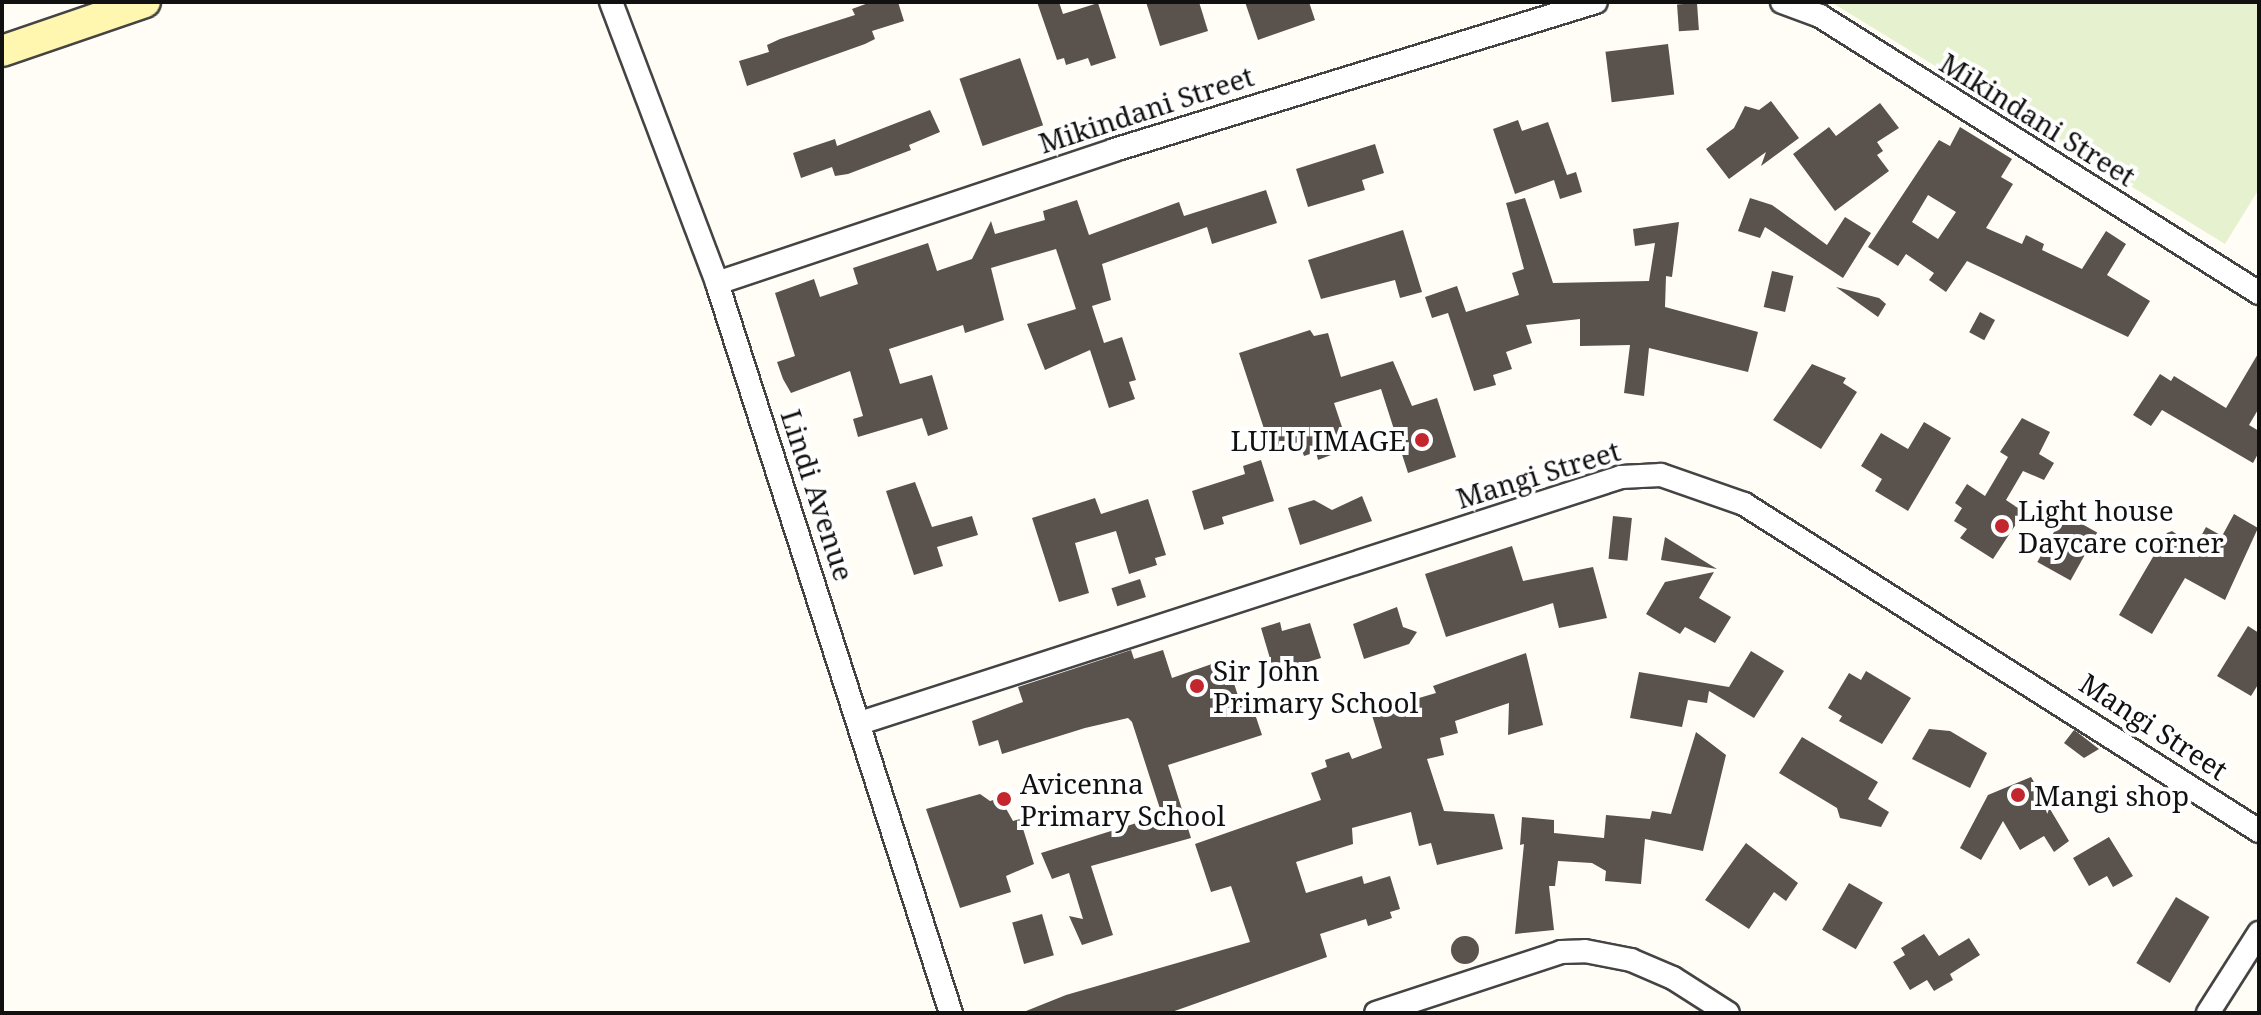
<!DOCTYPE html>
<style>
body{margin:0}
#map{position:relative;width:2261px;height:1015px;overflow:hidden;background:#fffdf5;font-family:"Noto Serif",serif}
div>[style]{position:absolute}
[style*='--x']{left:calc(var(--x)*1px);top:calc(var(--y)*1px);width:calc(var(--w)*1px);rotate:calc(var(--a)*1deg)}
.pitch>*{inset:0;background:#e6f2cf}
.building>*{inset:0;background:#5a524d;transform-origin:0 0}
.round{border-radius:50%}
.roads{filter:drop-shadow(2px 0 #444) drop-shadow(-2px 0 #444) drop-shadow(0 2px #444) drop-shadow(0 -2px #444)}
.street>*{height:22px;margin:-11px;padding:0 11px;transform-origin:11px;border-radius:11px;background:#fff}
.secondary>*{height:30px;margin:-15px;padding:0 15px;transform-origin:15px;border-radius:15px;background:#fff6b0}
.dots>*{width:22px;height:22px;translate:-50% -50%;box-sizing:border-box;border:4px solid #fff;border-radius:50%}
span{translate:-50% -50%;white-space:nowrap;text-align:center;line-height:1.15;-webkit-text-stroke:8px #fff;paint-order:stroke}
.street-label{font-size:28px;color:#111}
.poi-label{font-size:28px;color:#111}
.right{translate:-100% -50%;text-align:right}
.left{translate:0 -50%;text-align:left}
.frame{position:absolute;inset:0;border:4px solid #111;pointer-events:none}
</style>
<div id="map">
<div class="pitch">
<div style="clip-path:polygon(1831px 2px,2259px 2px,2259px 189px,2225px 244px)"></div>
</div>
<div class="building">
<div style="clip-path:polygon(871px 2px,898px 2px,904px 21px,872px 31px,875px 39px,865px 44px,747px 86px,739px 61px,769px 52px,767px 45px,780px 39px,855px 15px,852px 9px)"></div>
<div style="clip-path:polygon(1037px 2px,1059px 2px,1063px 14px,1098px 3px,1116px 58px,1091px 66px,1088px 58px,1066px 65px,1064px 58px,1057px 60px)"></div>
<div style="clip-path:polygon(1146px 2px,1199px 2px,1208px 31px,1160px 46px)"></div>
<div style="clip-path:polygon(1245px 2px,1309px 2px,1315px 20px,1258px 40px)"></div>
<div style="left:1697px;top:3px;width:27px;height:20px;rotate:86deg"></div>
<div style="left:1668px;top:44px;width:51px;height:63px;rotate:83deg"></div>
<div style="left:1020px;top:58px;width:71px;height:64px;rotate:71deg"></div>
<div style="clip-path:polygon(1771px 101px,1799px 138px,1761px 166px,1766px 152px,1729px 179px,1706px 149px,1734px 128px,1745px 106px,1759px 110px)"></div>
<div style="clip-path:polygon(1880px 103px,1899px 128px,1877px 142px,1883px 151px,1877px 155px,1889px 171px,1835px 211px,1793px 154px,1829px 127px,1836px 136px)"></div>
<div style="clip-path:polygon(930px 110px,940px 132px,909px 145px,911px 150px,848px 174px,835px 176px,832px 167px,801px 178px,793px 153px,835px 139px,837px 146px)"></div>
<div style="clip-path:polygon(1518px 120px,1522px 131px,1548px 122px,1567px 175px,1576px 172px,1582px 192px,1560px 199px,1554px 180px,1515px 194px,1493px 129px)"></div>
<div style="clip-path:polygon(evenodd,1960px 127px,2012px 159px,2001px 177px,2013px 184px,1986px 228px,2022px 244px,2026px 235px,2044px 244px,2042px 250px,2082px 269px,2106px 231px,2126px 244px,2107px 275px,2150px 301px,2128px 337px,1967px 261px,1946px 292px,1929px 280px,1934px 273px,1906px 254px,1898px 266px,1868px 247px,1939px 140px,1950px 146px,1960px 127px,1928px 195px,1956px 212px,1938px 239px,1912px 222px,1928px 195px)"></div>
<div style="clip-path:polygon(1375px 144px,1384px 173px,1362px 180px,1365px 190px,1308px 207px,1296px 169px)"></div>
<div style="clip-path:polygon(1266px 190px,1277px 223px,1212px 244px,1207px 227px,1102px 264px,1111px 300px,1092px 306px,1104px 343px,1122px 337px,1136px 380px,1129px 382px,1135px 399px,1109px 408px,1090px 350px,1045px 370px,1027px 324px,1076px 309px,1056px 249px,991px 268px,1004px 320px,965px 333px,963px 325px,889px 349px,900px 384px,932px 375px,948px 429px,928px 436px,922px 418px,858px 437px,853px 419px,863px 416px,850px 371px,791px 393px,783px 379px,777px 362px,795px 356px,775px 293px,814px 279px,820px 297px,858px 284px,853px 268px,928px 243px,937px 271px,972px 259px,991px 221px,995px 234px,1045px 220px,1043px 211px,1077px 200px,1089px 235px,1179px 202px,1184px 216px)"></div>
<div style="clip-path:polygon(1525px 198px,1553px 283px,1649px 281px,1655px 243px,1635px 246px,1633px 229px,1679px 222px,1672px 277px,1666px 276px,1665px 307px,1758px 332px,1748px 372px,1649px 348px,1644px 396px,1624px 393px,1630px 345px,1580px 346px,1580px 319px,1526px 325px,1532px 343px,1506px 352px,1512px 369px,1493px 375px,1496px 385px,1474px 391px,1448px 313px,1432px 318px,1425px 297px,1457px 286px,1466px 312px,1519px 295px,1512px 273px,1524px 269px,1506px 203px)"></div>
<div style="clip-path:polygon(1750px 198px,1772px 205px,1827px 245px,1845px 217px,1871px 233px,1843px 278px,1765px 227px,1760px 238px,1738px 231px)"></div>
<div style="clip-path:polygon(1403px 230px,1422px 292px,1400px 298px,1395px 280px,1321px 299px,1308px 260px)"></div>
<div style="left:1772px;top:271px;width:22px;height:37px;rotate:13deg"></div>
<div style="clip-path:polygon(1836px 287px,1879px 298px,1886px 304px,1878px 317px)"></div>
<div style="left:1980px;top:312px;width:17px;height:23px;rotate:28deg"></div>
<div style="clip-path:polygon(1310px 330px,1314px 336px,1328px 333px,1341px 377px,1393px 361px,1412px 406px,1437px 398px,1456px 457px,1408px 473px,1381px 389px,1334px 403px,1347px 442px,1334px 447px,1336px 453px,1318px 460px,1316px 452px,1304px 456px,1299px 442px,1271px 450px,1239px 353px)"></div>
<div style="clip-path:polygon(2259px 352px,2259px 408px,2249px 425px,2259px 431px,2259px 452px,2253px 463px,2162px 410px,2151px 426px,2133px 415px,2160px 374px,2171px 381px,2174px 376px,2226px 408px)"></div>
<div style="clip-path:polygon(1812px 364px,1846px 378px,1843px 383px,1857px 392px,1821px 449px,1773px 420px)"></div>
<div style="clip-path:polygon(2022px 418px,2050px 432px,2039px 454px,2054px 463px,2044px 480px,2023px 471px,2006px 500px,2024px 512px,1993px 559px,1960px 538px,1967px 529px,1954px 521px,1962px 508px,1955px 503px,1967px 484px,1985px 496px,2008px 457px,2000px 452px)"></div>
<div style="clip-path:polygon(1924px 422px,1951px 438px,1908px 511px,1875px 491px,1882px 479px,1861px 466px,1881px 433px,1908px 449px)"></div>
<div style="clip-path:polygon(1261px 460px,1274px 501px,1222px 517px,1224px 524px,1204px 530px,1192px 491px,1245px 474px,1243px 466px)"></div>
<div style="clip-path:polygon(915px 482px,932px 527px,972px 516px,978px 535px,937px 547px,943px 566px,914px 575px,886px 491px)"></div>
<div style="clip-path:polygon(1362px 496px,1372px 521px,1300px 545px,1288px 508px,1314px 500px,1332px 510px)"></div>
<div style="clip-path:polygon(1095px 498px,1101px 514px,1148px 499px,1166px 555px,1155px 558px,1157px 565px,1129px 574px,1116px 531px,1075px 543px,1089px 593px,1059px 602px,1032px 518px)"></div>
<div style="left:2064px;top:514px;width:38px;height:55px;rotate:29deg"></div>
<div style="clip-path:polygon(2234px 514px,2258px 528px,2225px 600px,2185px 578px,2152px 634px,2119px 615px,2167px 533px,2172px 531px,2195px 547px,2206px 527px,2222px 536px)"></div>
<div style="left:1613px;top:516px;width:19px;height:43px;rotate:6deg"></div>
<div style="clip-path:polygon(1665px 537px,1717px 569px,1661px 560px)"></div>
<div style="clip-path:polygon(1512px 546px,1523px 581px,1593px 567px,1607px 618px,1559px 628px,1553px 603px,1446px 637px,1425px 574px)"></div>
<div style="clip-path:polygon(1714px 572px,1699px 598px,1731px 617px,1715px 643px,1685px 627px,1680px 634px,1646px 614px,1665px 582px)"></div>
<div style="left:1140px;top:579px;width:19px;height:30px;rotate:72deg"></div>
<div style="clip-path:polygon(1397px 607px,1403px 627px,1417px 632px,1409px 644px,1364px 659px,1353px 624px)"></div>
<div style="clip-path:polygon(1280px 622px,1282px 631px,1310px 623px,1321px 658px,1295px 666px,1298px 675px,1277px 682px,1261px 628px)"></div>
<div style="clip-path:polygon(2248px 626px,2259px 633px,2259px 683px,2251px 696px,2217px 676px)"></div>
<div style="clip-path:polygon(1131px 650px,1134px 659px,1163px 650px,1172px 678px,1226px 659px,1242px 708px,1252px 705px,1262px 735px,1168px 765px,1191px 838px,1091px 866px,1113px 935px,1082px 945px,1069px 916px,1083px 919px,1069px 873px,1052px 879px,1041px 853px,1162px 815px,1132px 722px,1128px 718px,1085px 728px,1002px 754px,998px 740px,979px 746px,972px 721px,1023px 702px,1018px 687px)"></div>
<div style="clip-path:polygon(1751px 651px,1784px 671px,1754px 718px,1709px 691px,1707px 703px,1688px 700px,1682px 727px,1630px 718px,1639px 672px,1729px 687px)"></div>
<div style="clip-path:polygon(1526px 653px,1543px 725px,1508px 735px,1509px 703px,1455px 721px,1458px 733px,1440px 738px,1444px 755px,1427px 759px,1444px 811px,1494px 814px,1503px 849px,1437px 865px,1431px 843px,1419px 846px,1411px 812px,1352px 828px,1353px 844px,1296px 862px,1306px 893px,1362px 876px,1364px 884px,1390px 876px,1400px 909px,1390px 912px,1392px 918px,1368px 926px,1366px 919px,1320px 934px,1327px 957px,1169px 1013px,1021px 1013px,1066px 995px,1250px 942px,1231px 886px,1211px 892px,1195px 844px,1321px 800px,1311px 773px,1327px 767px,1325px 760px,1349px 752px,1352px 759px,1382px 748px,1371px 712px,1436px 693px,1433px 686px)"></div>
<div style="clip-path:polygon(1866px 671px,1911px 698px,1882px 744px,1839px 721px,1842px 716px,1828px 708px,1849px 673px,1861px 680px)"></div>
<div style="clip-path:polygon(1929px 729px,1950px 731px,1987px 753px,1970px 788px,1912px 759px)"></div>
<div style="clip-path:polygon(2074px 730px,2077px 732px,2099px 749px,2084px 758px,2064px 743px)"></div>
<div style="clip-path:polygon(1696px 732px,1726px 755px,1703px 851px,1645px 839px,1641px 884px,1605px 881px,1606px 871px,1592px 863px,1558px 861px,1555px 886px,1549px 886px,1554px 930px,1515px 934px,1524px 844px,1520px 845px,1522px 817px,1554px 820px,1554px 833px,1604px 838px,1606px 815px,1650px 819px,1652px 811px,1671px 814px)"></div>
<div style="clip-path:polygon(1802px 737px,1878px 782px,1868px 799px,1889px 812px,1881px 827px,1840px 818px,1837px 808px,1779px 773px)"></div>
<div style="clip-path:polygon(2031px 777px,2069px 841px,2054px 852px,2044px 836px,2020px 850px,2003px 821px,1981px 860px,1960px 848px,1988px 795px)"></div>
<div style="clip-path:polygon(980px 794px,990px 801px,1000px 798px,1013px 821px,1020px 819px,1034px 864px,1006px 876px,1011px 892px,960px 908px,926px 809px)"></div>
<div style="clip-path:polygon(2109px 837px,2133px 876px,2113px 887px,2107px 876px,2089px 886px,2073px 858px)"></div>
<div style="clip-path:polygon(1746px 843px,1798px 883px,1786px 901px,1774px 892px,1749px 929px,1705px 900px)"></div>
<div style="left:1849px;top:883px;width:39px;height:54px;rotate:30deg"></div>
<div style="left:2176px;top:897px;width:39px;height:77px;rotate:31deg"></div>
<div style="left:1042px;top:914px;width:43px;height:31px;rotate:74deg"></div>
<div style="clip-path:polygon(1924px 934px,1939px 956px,1969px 938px,1980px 955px,1950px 974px,1953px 980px,1934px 991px,1927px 980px,1910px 990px,1893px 962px,1905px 955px,1901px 948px)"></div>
<div class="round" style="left:1451px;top:936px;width:28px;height:28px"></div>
</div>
<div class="roads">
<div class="street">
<div style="--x:611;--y:2;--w:300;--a:69.3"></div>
<div style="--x:717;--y:283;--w:767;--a:72.23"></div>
<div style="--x:1782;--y:2;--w:40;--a:20.2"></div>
<div style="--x:1820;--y:16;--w:519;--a:32.25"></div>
<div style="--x:717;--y:283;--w:419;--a:-18.5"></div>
<div style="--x:1114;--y:150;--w:504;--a:-17.07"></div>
<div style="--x:860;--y:723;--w:800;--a:-17.91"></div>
<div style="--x:1621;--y:477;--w:40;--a:-2.9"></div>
<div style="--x:1661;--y:475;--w:88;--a:19.3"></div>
<div style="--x:1744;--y:504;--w:610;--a:32.41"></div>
<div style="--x:1376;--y:1013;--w:195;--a:-18.2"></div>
<div style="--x:1561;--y:952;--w:24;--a:-2"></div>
<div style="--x:1585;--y:951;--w:47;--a:11.1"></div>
<div style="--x:1631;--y:960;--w:46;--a:23.2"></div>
<div style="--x:1673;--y:978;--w:65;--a:32.5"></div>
<div style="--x:2208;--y:1013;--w:95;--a:-57.5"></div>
</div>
<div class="secondary">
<div style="--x:2;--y:51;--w:151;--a:-18.9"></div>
</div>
</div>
<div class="dots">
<div style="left:1422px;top:440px;background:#c4262e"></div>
<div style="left:2002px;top:526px;background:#c4262e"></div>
<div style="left:1197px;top:686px;background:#c4262e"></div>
<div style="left:2018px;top:795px;background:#c4262e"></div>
<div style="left:1004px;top:799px;background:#c4262e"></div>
</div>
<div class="street-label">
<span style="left:1146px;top:109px;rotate:-18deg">Mikindani Street</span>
<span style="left:2038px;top:119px;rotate:32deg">Mikindani Street</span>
<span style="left:1538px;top:474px;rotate:-17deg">Mangi Street</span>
<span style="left:818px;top:495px;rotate:72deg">Lindi Avenue</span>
<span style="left:2154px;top:726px;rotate:33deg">Mangi Street</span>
</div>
<div class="poi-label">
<span class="right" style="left:1406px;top:440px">LULU IMAGE</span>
<span class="left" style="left:2018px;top:526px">Light house<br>Daycare corner</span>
<span class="left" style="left:1213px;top:686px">Sir John<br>Primary School</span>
<span class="left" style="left:1020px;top:799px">Avicenna<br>Primary School</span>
<span class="left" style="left:2034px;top:795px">Mangi shop</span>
</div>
<div class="frame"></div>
</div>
